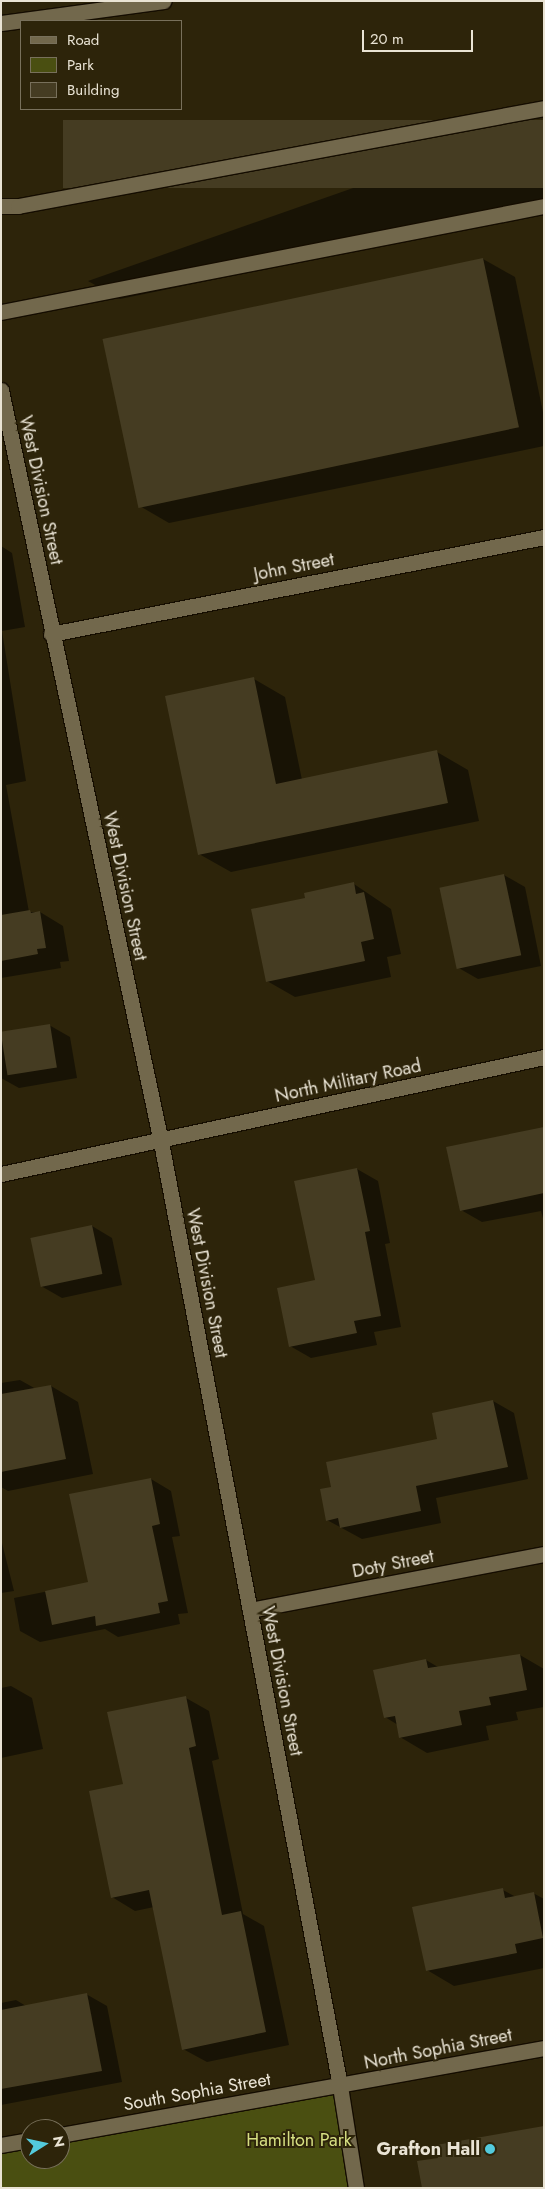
<!DOCTYPE html>
<style>
body{margin:0}
#map{position:relative;width:545px;height:2189px;overflow:hidden;background:#2d240a;font-family:Jost,sans-serif}
div>[style]{position:absolute}
[style*='--x']{left:calc(var(--x)*1px);top:calc(var(--y)*1px);width:calc(var(--w)*1px);rotate:calc(var(--a)*1deg)}
.green>*{inset:0;background:#4a4f11}
.shadow>*{inset:0;background:#0007}
.building>*{inset:0;background:#453c22;transform-origin:0 0}
.roads{filter:drop-shadow(1px 0 #150d00) drop-shadow(-1px 0 #150d00) drop-shadow(0 1px #150d00) drop-shadow(0 -1px #150d00)}
.minor>*{height:15px;margin:-7.5px;padding:0 7.5px;transform-origin:7.5px;border-radius:7.5px;background:#72684c}
.dots>*{width:14px;height:14px;translate:-50% -50%;box-sizing:border-box;border:2px solid #2d240a;border-radius:50%}
span{translate:-50% -50%;white-space:nowrap;text-align:center;line-height:1.15;-webkit-text-stroke:4px #2d240a;paint-order:stroke}
.street-label{font-size:18px;color:#e9e3d4}
.park-label{font-size:18px;color:#d6df82}
.poi-label{font-size:18px;color:#e9e3d4;font-weight:700}
.right{translate:-100% -50%;text-align:right}
.frame{position:absolute;inset:0;border:2px solid #e9e3d4;pointer-events:none}
.legend{position:absolute;left:20px;top:20px;width:162px;height:90px;box-sizing:border-box;background:#2d240a;border:1px solid #78705b;margin:0;padding:6px 9px;list-style:none;font-size:15px;color:#e9e3d4}
.legend li{display:flex;align-items:center;gap:10px;height:25px}
.legend b{width:25px;border:1px solid #78705b}
.north{position:absolute;left:20px;top:2119px;width:50px;height:50px;box-sizing:border-box;background:#2d240a;border:1px solid #78705b;border-radius:50%;rotate:80deg;font-size:14px;font-weight:700;line-height:20px;text-align:center;color:#e9e3d4}
.north::after{content:'';display:block;margin:auto;width:18px;height:22px;background:#53cadc;clip-path:polygon(50% 0,100% 100%,50% 72%,0 100%)}
.scale{position:absolute;left:362px;top:30px;width:111px;height:22px;box-sizing:border-box;border:2px solid #e9e3d4;border-top:0;padding-left:6px;font-size:15px;line-height:18px;white-space:nowrap;color:#e9e3d4;-webkit-text-stroke:4px #2d240a;paint-order:stroke}
</style>
<div id="map">
<div class="green">
<div style="clip-path:polygon(340px 2086px,356px 2188px,1px 2188px,1px 2145px,30px 2140px,30px 2159px,60px 2159px,60px 2135px)"></div>
</div>
<div class="shadow">
<div style="clip-path:polygon(544px 121px,544px 212px,120px 299px,88px 281px)"></div>
<div style="clip-path:polygon(483px 259px,515px 277px,544px 417px,544px 446px,169px 523px,138px 505px)"></div>
<div style="clip-path:polygon(1px 546px,12px 553px,25px 627px,2px 631px,26px 781px,6px 785px,29px 912px,40px 912px,63px 926px,69px 961px,60px 962px,61px 968px,1px 978px)"></div>
<div style="clip-path:polygon(254px 679px,285px 697px,302px 780px,437px 752px,468px 770px,479px 821px,231px 872px,199px 854px)"></div>
<div style="clip-path:polygon(504px 875px,525px 887px,541px 966px,478px 979px,457px 967px)"></div>
<div style="clip-path:polygon(354px 884px,391px 909px,401px 954px,387px 957px,391px 977px,295px 997px,267px 981px,306px 899px)"></div>
<div style="clip-path:polygon(49px 1025px,70px 1037px,77px 1078px,19px 1088px,1px 1078px,1px 1033px)"></div>
<div style="clip-path:polygon(544px 1130px,544px 1222px,541px 1211px,482px 1222px,461px 1210px)"></div>
<div style="clip-path:polygon(357px 1169px,378px 1181px,390px 1243px,385px 1244px,401px 1327px,374px 1332px,377px 1345px,311px 1358px,290px 1346px)"></div>
<div style="clip-path:polygon(92px 1226px,112px 1238px,122px 1285px,62px 1298px,41px 1286px)"></div>
<div style="clip-path:polygon(20px 1380px,36px 1389px,51px 1386px,78px 1402px,93px 1474px,8px 1491px,1px 1487px,1px 1383px)"></div>
<div style="clip-path:polygon(493px 1401px,514px 1413px,528px 1479px,436px 1498px,441px 1523px,362px 1539px,327px 1520px,333px 1488px,439px 1440px)"></div>
<div style="clip-path:polygon(151px 1479px,171px 1491px,180px 1536px,172px 1537px,188px 1613px,178px 1614px,180px 1624px,118px 1637px,105px 1629px,40px 1642px,20px 1631px,14px 1598px,89px 1583px)"></div>
<div style="clip-path:polygon(1px 1539px,14px 1591px,1px 1593px)"></div>
<div style="clip-path:polygon(520px 1655px,544px 1669px,544px 1707px,516px 1712px,518px 1720px,486px 1726px,489px 1740px,427px 1753px,400px 1737px,398px 1725px,385px 1717px,426px 1660px,438px 1667px)"></div>
<div style="clip-path:polygon(11px 1686px,32px 1698px,43px 1749px,1px 1758px,1px 1688px)"></div>
<div style="clip-path:polygon(186px 1698px,209px 1711px,219px 1759px,212px 1761px,243px 1914px,264px 1926px,289px 2045px,207px 2062px,183px 2049px,154px 1907px,135px 1911px,112px 1897px,124px 1785px)"></div>
<div style="clip-path:polygon(503px 1890px,516px 1897px,533px 1893px,544px 1899px,544px 1968px,454px 1986px,427px 1970px)"></div>
<div style="clip-path:polygon(86px 1994px,107px 2006px,122px 2082px,1px 2105px,1px 2003px,16px 2000px,26px 2006px)"></div>
</div>
<div class="building">
<div style="left:544px;top:120px;width:68px;height:481px;rotate:90deg"></div>
<div style="left:483px;top:258px;width:173px;height:389px;rotate:78deg"></div>
<div style="clip-path:polygon(254px 677px,276px 784px,437px 750px,448px 803px,198px 855px,165px 696px)"></div>
<div style="left:504px;top:874px;width:83px;height:66px;rotate:78deg"></div>
<div style="clip-path:polygon(354px 882px,356px 894px,364px 892px,374px 939px,361px 942px,365px 961px,266px 982px,251px 909px,305px 898px,304px 893px)"></div>
<div style="clip-path:polygon(30px 910px,31px 913px,40px 911px,46px 948px,37px 949px,38px 954px,1px 961px,1px 915px)"></div>
<div style="left:50px;top:1024px;width:44px;height:50px;rotate:81deg"></div>
<div style="clip-path:polygon(544px 1127px,544px 1193px,460px 1211px,446px 1147px)"></div>
<div style="clip-path:polygon(357px 1168px,370px 1231px,365px 1232px,381px 1316px,354px 1321px,357px 1333px,289px 1347px,277px 1288px,315px 1280px,294px 1181px)"></div>
<div style="left:92px;top:1225px;width:50px;height:63px;rotate:78deg"></div>
<div style="clip-path:polygon(51px 1385px,66px 1459px,1px 1472px,1px 1394px)"></div>
<div style="clip-path:polygon(493px 1400px,508px 1467px,416px 1486px,421px 1511px,340px 1528px,338px 1518px,326px 1521px,320px 1489px,331px 1487px,326px 1462px,437px 1439px,432px 1413px)"></div>
<div style="clip-path:polygon(151px 1478px,160px 1524px,152px 1526px,168px 1601px,158px 1603px,160px 1613px,96px 1626px,95px 1616px,52px 1625px,45px 1591px,88px 1582px,69px 1494px)"></div>
<div style="clip-path:polygon(520px 1654px,527px 1690px,489px 1697px,491px 1705px,459px 1711px,462px 1725px,399px 1738px,395px 1716px,384px 1718px,373px 1670px,426px 1659px,428px 1668px)"></div>
<div style="clip-path:polygon(186px 1696px,196px 1746px,189px 1748px,222px 1915px,241px 1911px,266px 2032px,182px 2050px,149px 1890px,111px 1898px,89px 1791px,123px 1784px,107px 1712px)"></div>
<div style="clip-path:polygon(503px 1888px,505px 1898px,534px 1892px,543px 1938px,515px 1944px,517px 1953px,426px 1971px,412px 1907px)"></div>
<div style="clip-path:polygon(87px 1993px,102px 2071px,1px 2089px,1px 2010px)"></div>
<div style="clip-path:polygon(544px 2126px,544px 2188px,422px 2188px,417px 2161px,438px 2158px,436px 2145px)"></div>
</div>
<div class="roads">
<div class="minor">
<div style="--x:1;--y:23;--w:164;--a:-7.7"></div>
<div style="--x:1;--y:206;--w:17;--a:0"></div>
<div style="--x:18;--y:206;--w:535;--a:-10.55"></div>
<div style="--x:1;--y:312;--w:553;--a:-11.05"></div>
<div style="--x:1;--y:390;--w:769;--a:77.99"></div>
<div style="--x:161;--y:1142;--w:961;--a:79.26"></div>
<div style="--x:340;--y:2086;--w:103;--a:81.1"></div>
<div style="--x:51;--y:634;--w:502;--a:-11.13"></div>
<div style="--x:1;--y:1174;--w:555;--a:-12.16"></div>
<div style="--x:250;--y:1610;--w:299;--a:-10.8"></div>
<div style="--x:60;--y:2135;--w:492;--a:-10.2"></div>
<div style="--x:1;--y:2145;--w:29;--a:-10"></div>
</div>
</div>
<div class="dots">
<div style="left:490px;top:2149px;background:#53cadc"></div>
</div>
<div class="street-label">
<span style="left:41px;top:490px;rotate:78deg">West Division Street</span>
<span style="left:294px;top:567px;rotate:-11deg">John Street</span>
<span style="left:125px;top:886px;rotate:78deg">West Division Street</span>
<span style="left:348px;top:1081px;rotate:-12deg">North Military Road</span>
<span style="left:207px;top:1283px;rotate:79deg">West Division Street</span>
<span style="left:393px;top:1564px;rotate:-11deg">Doty Street</span>
<span style="left:282px;top:1681px;rotate:79deg">West Division Street</span>
<span style="left:438px;top:2049px;rotate:-11deg">North Sophia Street</span>
<span style="left:197px;top:2092px;rotate:-10deg">South Sophia Street</span>
</div>
<div class="park-label">
<span style="left:299px;top:2140px">Hamilton Park</span>
</div>
<div class="poi-label">
<span class="right" style="left:480px;top:2149px">Grafton Hall</span>
</div>
<div class="frame"></div>
<ul class="legend">
<li><b style="height:6px;background:#72684c"></b>Road</li>
<li><b style="height:14px;background:#4a4f11"></b>Park</li>
<li><b style="height:14px;background:#453c22"></b>Building</li>
</ul>
<div class="north">N</div>
<div class="scale">20 m</div>
</div>
